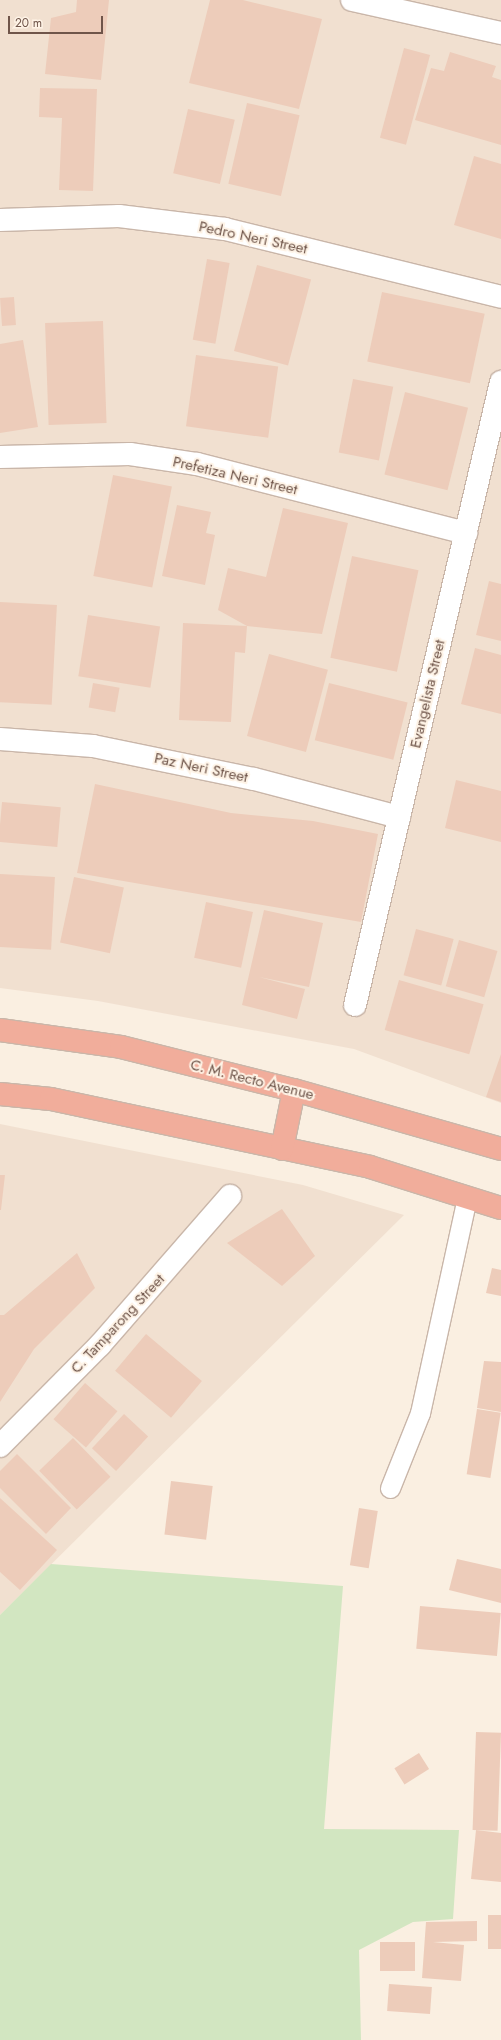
<!DOCTYPE html>
<style>
body{margin:0}
#map{position:relative;width:501px;height:2040px;overflow:hidden;background:#faefe1;font-family:Jost,sans-serif}
div>[style]{position:absolute}
[style*='--x']{left:calc(var(--x)*1px);top:calc(var(--y)*1px);width:calc(var(--w)*1px);rotate:calc(var(--a)*1deg)}
.residential>*{inset:0;background:#f1e0d0}
.green>*{inset:0;background:#d2e6c1}
.building>*{inset:0;background:#edccba;transform-origin:0 0}
.roads{filter:drop-shadow(1px 0 #c9b6a9) drop-shadow(-1px 0 #c9b6a9) drop-shadow(0 1px #c9b6a9) drop-shadow(0 -1px #c9b6a9)}
.lane>*{height:19px;margin:-9.5px;padding:0 9.5px;transform-origin:9.5px;border-radius:9.5px;background:#fff}
.street>*{height:22px;margin:-11px;padding:0 11px;transform-origin:11px;border-radius:11px;background:#fff}
.highway>*{height:22px;margin:-11px;padding:0 11px;transform-origin:11px;border-radius:11px;background:#f1ad9b}
span{translate:-50% -50%;white-space:nowrap;text-align:center;line-height:1.15;-webkit-text-stroke:4px #fef3e6;paint-order:stroke}
.street-label{font-size:15px;color:#6f554a}
.scale{position:absolute;left:8px;top:16px;width:95px;height:18px;box-sizing:border-box;border:2px solid #6f554a;border-top:0;padding-left:5px;font-size:12px;line-height:14px;white-space:nowrap;color:#6f554a;-webkit-text-stroke:3px #fef3e6;paint-order:stroke}
</style>
<div id="map">
<div class="residential">
<div style="clip-path:polygon(0 0,501px 0,501px 1103px,354px 1049px,98px 1001px,0 988px)"></div>
<div style="clip-path:polygon(0 1124px,303px 1185px,404px 1215px,0 1615px)"></div>
</div>
<div class="green">
<div style="clip-path:polygon(51px 1564px,343px 1586px,324px 1829px,459px 1830px,453px 1919px,413px 1922px,359px 1950px,361px 2040px,0 2040px,0 1615px)"></div>
</div>
<div class="building">
<div style="clip-path:polygon(77px 0,109px 0,101px 80px,45px 74px,51px 18px,76px 12px)"></div>
<div style="clip-path:polygon(210px 0,243px 0,322px 19px,299px 109px,189px 83px)"></div>
<div style="left:404px;top:48px;width:27px;height:93px;rotate:15deg"></div>
<div style="clip-path:polygon(450px 52px,496px 66px,492px 77px,501px 80px,501px 145px,415px 120px,431px 68px,444px 71px)"></div>
<div style="clip-path:polygon(40px 88px,97px 89px,93px 191px,59px 190px,62px 118px,39px 117px)"></div>
<div style="left:247px;top:103px;width:54px;height:83px;rotate:13deg"></div>
<div style="left:188px;top:109px;width:48px;height:66px;rotate:13deg"></div>
<div style="clip-path:polygon(474px 156px,501px 164px,501px 239px,454px 225px)"></div>
<div style="left:207px;top:259px;width:23px;height:82px;rotate:10deg"></div>
<div style="left:257px;top:265px;width:56px;height:89px;rotate:15deg"></div>
<div style="left:382px;top:292px;width:105px;height:71px;rotate:12deg"></div>
<div style="left:14px;top:297px;width:28px;height:14px;rotate:86deg"></div>
<div style="left:103px;top:321px;width:102px;height:58px;rotate:88deg"></div>
<div style="clip-path:polygon(23px 340px,38px 427px,0 433px,0 344px)"></div>
<div style="left:196px;top:355px;width:83px;height:72px;rotate:8deg"></div>
<div style="left:353px;top:379px;width:41px;height:75px;rotate:11deg"></div>
<div style="left:405px;top:392px;width:65px;height:85px;rotate:14deg"></div>
<div style="left:113px;top:475px;width:60px;height:103px;rotate:11deg"></div>
<div style="clip-path:polygon(177px 505px,211px 512px,206px 533px,215px 535px,205px 585px,162px 576px)"></div>
<div style="clip-path:polygon(283px 508px,348px 523px,322px 634px,247px 626px,218px 610px,228px 568px,266px 577px)"></div>
<div style="left:352px;top:556px;width:68px;height:104px;rotate:12deg"></div>
<div style="clip-path:polygon(489px 581px,501px 584px,501px 641px,476px 635px)"></div>
<div style="left:0;top:602px;width:57px;height:100px;rotate:3deg"></div>
<div style="left:88px;top:615px;width:73px;height:62px;rotate:9deg"></div>
<div style="clip-path:polygon(183px 623px,247px 626px,245px 653px,235px 652px,231px 722px,179px 720px)"></div>
<div style="clip-path:polygon(475px 648px,501px 655px,501px 714px,461px 704px)"></div>
<div style="left:269px;top:654px;width:61px;height:85px;rotate:15deg"></div>
<div style="left:93px;top:683px;width:27px;height:25px;rotate:10deg"></div>
<div style="left:329px;top:683px;width:81px;height:59px;rotate:14deg"></div>
<div style="clip-path:polygon(456px 780px,501px 791px,501px 842px,445px 828px)"></div>
<div style="clip-path:polygon(95px 784px,231px 813px,313px 821px,378px 834px,361px 922px,77px 873px)"></div>
<div style="left:2px;top:802px;width:59px;height:40px;rotate:5deg"></div>
<div style="left:0;top:874px;width:55px;height:73px;rotate:3deg"></div>
<div style="left:74px;top:877px;width:51px;height:67px;rotate:12deg"></div>
<div style="left:206px;top:902px;width:48px;height:57px;rotate:12deg"></div>
<div style="clip-path:polygon(264px 910px,323px 923px,309px 987px,259px 977px,305px 989px,297px 1019px,242px 1005px)"></div>
<div style="left:416px;top:929px;width:39px;height:48px;rotate:15deg"></div>
<div style="left:459px;top:940px;width:40px;height:48px;rotate:16deg"></div>
<div style="left:399px;top:980px;width:88px;height:52px;rotate:16deg"></div>
<div style="clip-path:polygon(501px 1054px,501px 1102px,486px 1097px)"></div>
<div style="clip-path:polygon(0 1175px,5px 1175px,1px 1210px,0 1210px)"></div>
<div style="clip-path:polygon(282px 1209px,315px 1256px,282px 1286px,227px 1243px)"></div>
<div style="clip-path:polygon(77px 1253px,95px 1288px,34px 1349px,0 1402px,0 1315px,4px 1315px)"></div>
<div style="clip-path:polygon(492px 1268px,501px 1270px,501px 1296px,486px 1293px)"></div>
<div style="left:146px;top:1334px;width:73px;height:48px;rotate:40deg"></div>
<div style="clip-path:polygon(484px 1361px,501px 1362px,501px 1412px,477px 1408px)"></div>
<div style="left:85px;top:1383px;width:43px;height:48px;rotate:41deg"></div>
<div style="left:477px;top:1409px;width:24px;height:66px;rotate:9deg"></div>
<div style="left:124px;top:1414px;width:33px;height:47px;rotate:43deg"></div>
<div style="left:73px;top:1438px;width:54px;height:47px;rotate:46deg"></div>
<div style="clip-path:polygon(17px 1454px,71px 1508px,46px 1534px,0 1488px,0 1471px)"></div>
<div style="left:171px;top:1481px;width:42px;height:54px;rotate:7deg"></div>
<div style="clip-path:polygon(0 1498px,57px 1550px,20px 1590px,0 1572px)"></div>
<div style="left:359px;top:1508px;width:19px;height:58px;rotate:9deg"></div>
<div style="clip-path:polygon(457px 1559px,501px 1569px,501px 1603px,449px 1590px)"></div>
<div style="left:420px;top:1606px;width:81px;height:43px;rotate:5deg"></div>
<div style="left:476px;top:1732px;width:25px;height:98px;rotate:2deg"></div>
<div style="left:419px;top:1753px;width:19px;height:29px;rotate:58deg"></div>
<div style="clip-path:polygon(476px 1830px,501px 1833px,501px 1882px,471px 1879px)"></div>
<div style="left:488px;top:1915px;width:13px;height:34px"></div>
<div style="clip-path:polygon(477px 1921px,477px 1941px,433px 1942px,464px 1945px,461px 1981px,422px 1978px,426px 1922px)"></div>
<div style="left:380px;top:1942px;width:35px;height:29px"></div>
<div style="left:389px;top:1984px;width:43px;height:27px;rotate:4deg"></div>
</div>
<div class="roads">
<div class="lane">
<div style="--x:390;--y:1488;--w:81;--a:-68.2"></div>
<div style="--x:420;--y:1413;--w:221;--a:-77.7"></div>
</div>
<div class="street">
<div style="--x:352;--y:0;--w:153;--a:12.5"></div>
<div style="--x:0;--y:220;--w:119;--a:-1.9"></div>
<div style="--x:119;--y:216;--w:107;--a:7"></div>
<div style="--x:225;--y:229;--w:284;--a:13.8"></div>
<div style="--x:0;--y:457;--w:130;--a:-1.3"></div>
<div style="--x:130;--y:454;--w:68;--a:8.5"></div>
<div style="--x:197;--y:464;--w:278;--a:14.4"></div>
<div style="--x:0;--y:739;--w:93;--a:4.3"></div>
<div style="--x:93;--y:746;--w:164;--a:11.6"></div>
<div style="--x:254;--y:779;--w:150;--a:14.7"></div>
<div style="--x:355;--y:1005;--w:640;--a:-76.81"></div>
<div style="--x:0;--y:1446;--w:142;--a:-45.3"></div>
<div style="--x:100;--y:1345;--w:198;--a:-48.9"></div>
</div>
<div class="highway">
<div style="--x:0;--y:1030;--w:122;--a:8"></div>
<div style="--x:121;--y:1047;--w:178;--a:14"></div>
<div style="--x:294;--y:1090;--w:215;--a:15.9"></div>
<div style="--x:0;--y:1094;--w:51;--a:5.6"></div>
<div style="--x:51;--y:1099;--w:326;--a:12"></div>
<div style="--x:370;--y:1167;--w:137;--a:17.4"></div>
<div style="--x:282;--y:1149;--w:60;--a:-78.5"></div>
</div>
</div>
<div class="street-label">
<span style="left:253px;top:238px;rotate:12deg">Pedro Neri Street</span>
<span style="left:235px;top:476px;rotate:13deg">Prefetiza Neri Street</span>
<span style="left:428px;top:694px;rotate:-77deg">Evangelista Street</span>
<span style="left:201px;top:768px;rotate:12deg">Paz Neri Street</span>
<span style="left:252px;top:1080px;rotate:14deg">C. M. Recto Avenue</span>
<span style="left:118px;top:1324px;rotate:-47deg">C. Tamparong Street</span>
</div>
<div class="scale">20 m</div>
</div>
